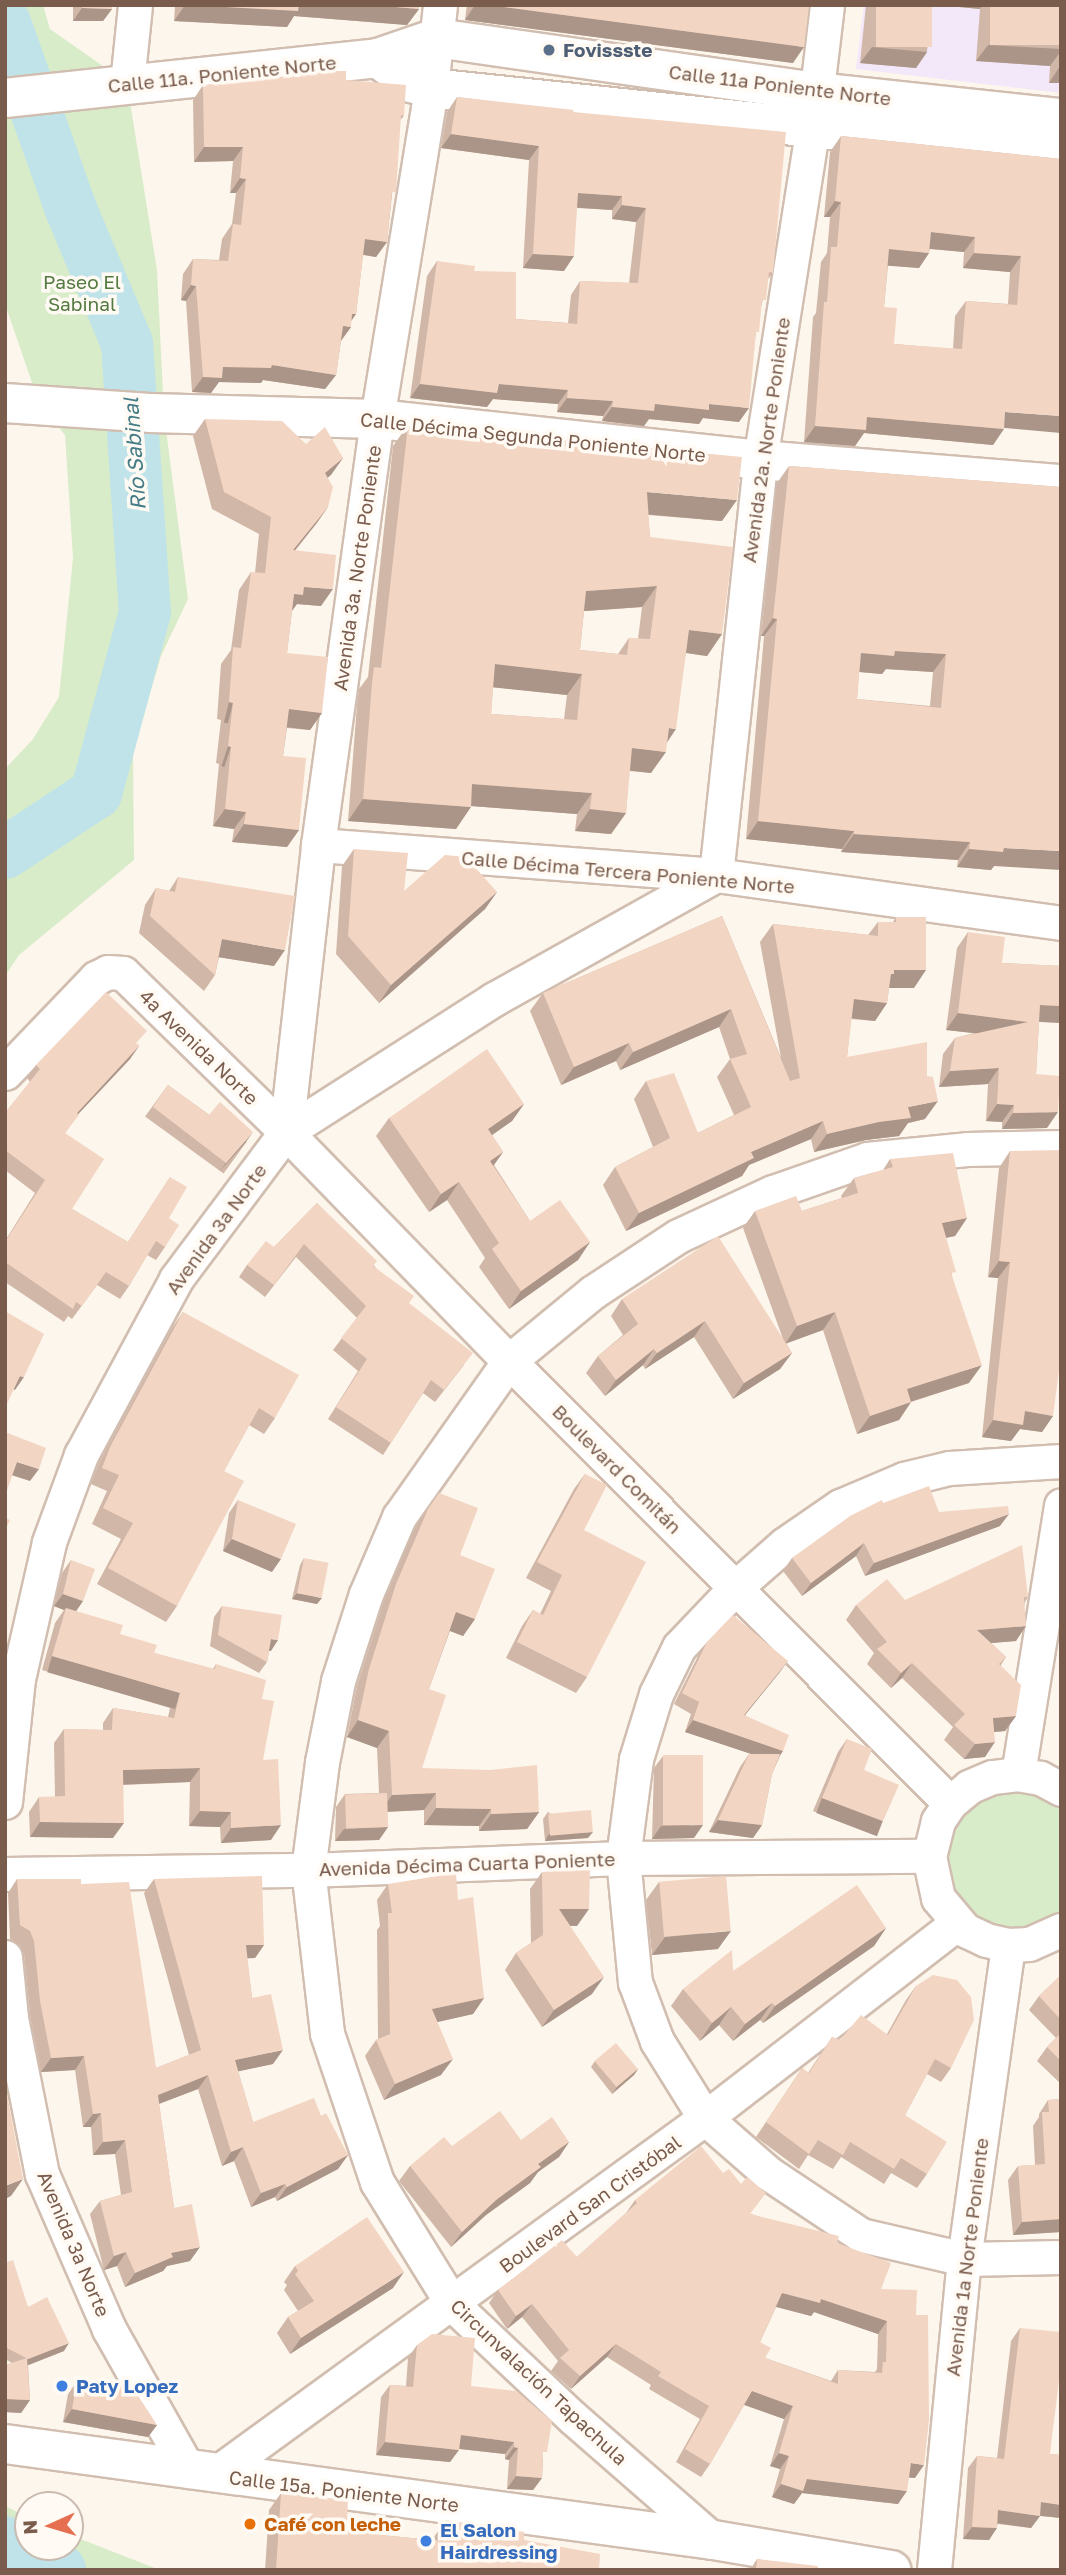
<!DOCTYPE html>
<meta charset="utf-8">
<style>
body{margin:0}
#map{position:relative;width:1066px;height:2575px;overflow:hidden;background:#fdf6ec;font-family:"Golos Text",sans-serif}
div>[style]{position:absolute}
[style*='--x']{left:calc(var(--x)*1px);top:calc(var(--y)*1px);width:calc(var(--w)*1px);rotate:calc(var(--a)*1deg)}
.education>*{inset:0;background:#f3e8fa}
.green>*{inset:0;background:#d8ecc9}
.river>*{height:52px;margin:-26px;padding:0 26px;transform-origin:26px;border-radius:26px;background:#bfe3e8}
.roads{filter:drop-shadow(2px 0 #d1beb0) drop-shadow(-2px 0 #d1beb0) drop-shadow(0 2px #d1beb0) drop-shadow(0 -2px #d1beb0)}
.minor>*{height:33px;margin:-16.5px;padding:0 16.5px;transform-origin:16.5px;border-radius:16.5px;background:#fff}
.tertiary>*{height:38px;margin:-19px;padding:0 19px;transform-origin:19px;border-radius:19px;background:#fff}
.secondary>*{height:38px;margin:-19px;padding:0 19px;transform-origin:19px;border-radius:19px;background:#fff}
.wall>*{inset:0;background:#d1b7a8;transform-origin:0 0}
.shaded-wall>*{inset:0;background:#aa9588;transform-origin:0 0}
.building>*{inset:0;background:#f3d5c3;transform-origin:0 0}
.dots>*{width:19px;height:19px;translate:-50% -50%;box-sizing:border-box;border:4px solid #fffaf3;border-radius:50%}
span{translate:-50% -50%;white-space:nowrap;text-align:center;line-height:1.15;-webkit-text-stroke:7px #fffaf3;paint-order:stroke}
.service-label{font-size:19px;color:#4e5e75;font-weight:700}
.left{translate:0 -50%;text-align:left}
.street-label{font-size:19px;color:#7a5c4d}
.park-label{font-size:19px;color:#537a41}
.shop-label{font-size:19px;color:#366cbe;font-weight:700}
.food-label{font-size:19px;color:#c56008;font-weight:700}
.water-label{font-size:21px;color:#437c86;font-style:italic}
.frame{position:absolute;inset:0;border:7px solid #7a5c4d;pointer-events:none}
.north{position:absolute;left:14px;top:2491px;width:70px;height:70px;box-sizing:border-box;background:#fffaf3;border:2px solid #cabbb1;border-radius:50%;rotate:266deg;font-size:19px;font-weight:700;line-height:28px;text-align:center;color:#7a5c4d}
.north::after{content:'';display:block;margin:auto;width:24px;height:32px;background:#e76f51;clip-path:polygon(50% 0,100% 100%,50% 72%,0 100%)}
</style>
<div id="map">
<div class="education">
<div style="clip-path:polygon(864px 5px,1061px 5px,1061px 93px,856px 69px)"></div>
</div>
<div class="green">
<div style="clip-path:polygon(5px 5px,43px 5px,50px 29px,127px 83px,157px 270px,164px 414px,188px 599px,161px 656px,133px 751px,134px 860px,19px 955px,5px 976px,5px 769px,33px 739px,59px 697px,73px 558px,65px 435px,40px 406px,5px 304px)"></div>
<div style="clip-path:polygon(1019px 1790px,1037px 1794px,1061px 1808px,1061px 1916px,1010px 1933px,975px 1921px,950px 1893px,943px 1857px,955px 1821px,968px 1807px,1001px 1791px)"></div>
<div style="clip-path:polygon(5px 2506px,28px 2517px,28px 2547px,70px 2547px,70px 2535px,160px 2570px,5px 2570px)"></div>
</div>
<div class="river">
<div style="--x:5;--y:23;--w:195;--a:70.5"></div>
<div style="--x:70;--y:207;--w:147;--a:67.3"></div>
<div style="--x:127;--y:343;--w:270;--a:86.2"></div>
<div style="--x:145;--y:612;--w:188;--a:105.1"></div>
<div style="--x:96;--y:793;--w:109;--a:146.6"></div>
<div style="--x:5;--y:2542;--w:62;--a:27"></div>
</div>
<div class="roads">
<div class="minor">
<div style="--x:127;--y:83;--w:78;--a:-84.1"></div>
<div style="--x:318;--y:845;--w:399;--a:4.3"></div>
<div style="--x:716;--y:875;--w:348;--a:7.9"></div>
<div style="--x:716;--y:875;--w:417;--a:-83.9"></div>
<div style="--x:760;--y:460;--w:333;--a:-81"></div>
<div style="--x:812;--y:131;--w:127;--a:-83.2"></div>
<div style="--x:5;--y:1073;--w:132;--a:-46.2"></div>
<div style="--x:96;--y:978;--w:13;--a:-27"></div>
<div style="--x:108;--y:972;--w:15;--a:4"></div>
<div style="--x:123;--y:973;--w:228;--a:44.3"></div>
<div style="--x:286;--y:1132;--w:320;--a:45.8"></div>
<div style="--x:509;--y:1361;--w:624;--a:45.06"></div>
<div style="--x:286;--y:1132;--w:289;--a:-83.6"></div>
<div style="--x:318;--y:845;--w:430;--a:-82.1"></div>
<div style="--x:377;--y:419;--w:335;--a:-80.7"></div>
<div style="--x:431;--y:88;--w:83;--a:-83.8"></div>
<div style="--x:1061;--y:1461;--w:112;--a:176.4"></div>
<div style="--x:949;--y:1468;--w:46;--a:166.3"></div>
<div style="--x:904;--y:1479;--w:69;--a:157.1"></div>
<div style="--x:840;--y:1506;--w:67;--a:145.4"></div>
<div style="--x:785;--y:1544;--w:65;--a:138.7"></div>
<div style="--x:736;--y:1587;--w:83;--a:133.5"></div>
<div style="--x:679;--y:1647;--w:52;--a:116.1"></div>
<div style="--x:656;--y:1694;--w:68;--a:107.1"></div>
<div style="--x:636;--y:1759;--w:100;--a:97.5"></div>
<div style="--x:623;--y:1858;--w:125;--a:84.5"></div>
<div style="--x:635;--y:1982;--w:63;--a:69.6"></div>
<div style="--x:657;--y:2041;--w:91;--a:58.1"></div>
<div style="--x:705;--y:2118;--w:84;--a:41.1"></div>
<div style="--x:768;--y:2173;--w:112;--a:33.7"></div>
<div style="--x:861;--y:2235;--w:106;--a:13.1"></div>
<div style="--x:964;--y:2259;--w:97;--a:-1.2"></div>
<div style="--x:1018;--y:1774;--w:272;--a:-80.9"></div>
<div style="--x:1061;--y:1789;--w:24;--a:-152"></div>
<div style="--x:1040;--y:1778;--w:22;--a:-170"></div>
<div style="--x:1018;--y:1774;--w:26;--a:173"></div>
<div style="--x:992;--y:1777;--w:25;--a:157"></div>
<div style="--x:969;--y:1787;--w:25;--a:140"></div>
<div style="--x:950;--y:1803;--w:22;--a:124"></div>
<div style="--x:938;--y:1821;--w:36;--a:104"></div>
<div style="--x:929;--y:1856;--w:43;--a:77.9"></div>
<div style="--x:938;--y:1898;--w:42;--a:49.8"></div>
<div style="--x:965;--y:1930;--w:23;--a:25"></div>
<div style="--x:986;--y:1940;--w:23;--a:13"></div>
<div style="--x:1008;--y:1945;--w:21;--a:-3"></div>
<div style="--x:1029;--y:1944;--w:35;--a:-24"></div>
<div style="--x:5;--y:1802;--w:124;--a:-84"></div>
<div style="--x:18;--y:1679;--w:140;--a:-77.2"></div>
<div style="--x:49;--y:1542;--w:93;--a:-69.8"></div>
<div style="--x:81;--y:1455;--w:200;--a:-61.6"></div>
<div style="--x:176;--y:1279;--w:184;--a:-53.2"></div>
<div style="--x:286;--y:1132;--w:247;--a:-32.6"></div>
<div style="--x:494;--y:999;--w:254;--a:-29.2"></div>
<div style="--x:5;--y:1874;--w:303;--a:-0.8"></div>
<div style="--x:308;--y:1870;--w:315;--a:-2.2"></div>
<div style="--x:623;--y:1858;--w:306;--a:-0.4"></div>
<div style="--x:5;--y:1957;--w:61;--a:84.4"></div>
<div style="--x:11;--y:2018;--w:159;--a:78.8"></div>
<div style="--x:42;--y:2174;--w:169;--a:66.6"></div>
<div style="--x:109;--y:2329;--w:163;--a:60.6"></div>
<div style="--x:215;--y:2474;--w:606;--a:-36"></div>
<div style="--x:705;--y:2118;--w:319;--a:-37.7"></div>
<div style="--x:713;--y:2540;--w:186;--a:-138.9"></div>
<div style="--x:573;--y:2418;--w:165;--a:-136.7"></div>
<div style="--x:453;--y:2305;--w:145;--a:-121.7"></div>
<div style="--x:377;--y:2182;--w:157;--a:-108.6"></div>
<div style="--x:327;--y:2033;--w:164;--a:-96.6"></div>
<div style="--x:308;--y:1870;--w:109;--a:-82.6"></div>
<div style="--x:322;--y:1762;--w:83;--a:-78.8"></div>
<div style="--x:338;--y:1681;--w:91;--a:-72.2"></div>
<div style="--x:366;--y:1594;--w:84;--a:-66.8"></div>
<div style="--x:399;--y:1517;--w:191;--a:-54.8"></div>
<div style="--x:509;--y:1361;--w:109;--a:-39.4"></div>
<div style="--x:593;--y:1292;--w:102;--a:-33.4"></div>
<div style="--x:678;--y:1236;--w:105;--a:-24.9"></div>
<div style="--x:773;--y:1192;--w:100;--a:-19.3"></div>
<div style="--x:867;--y:1159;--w:100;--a:-5.7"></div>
<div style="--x:967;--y:1149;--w:94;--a:-1.2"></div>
<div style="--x:934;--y:2570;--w:312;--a:-84.5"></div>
<div style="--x:964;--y:2259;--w:317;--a:-82"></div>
</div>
<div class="tertiary">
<div style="--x:5;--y:403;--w:145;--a:3.9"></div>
<div style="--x:150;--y:413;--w:227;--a:1.5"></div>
<div style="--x:377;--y:419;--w:385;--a:6.1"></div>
<div style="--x:760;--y:460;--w:302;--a:4.6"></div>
<div style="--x:5;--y:2444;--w:714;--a:7.72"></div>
<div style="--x:713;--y:2540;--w:181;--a:9.6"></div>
</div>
<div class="secondary">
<div style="--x:378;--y:58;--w:41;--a:37.1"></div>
<div style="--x:411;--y:83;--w:21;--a:14"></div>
<div style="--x:431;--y:88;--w:633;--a:5.98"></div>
<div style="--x:5;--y:98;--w:375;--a:-6.1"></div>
<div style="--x:378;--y:58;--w:61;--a:-19"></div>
<div style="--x:436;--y:38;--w:384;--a:8.1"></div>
<div style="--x:816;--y:92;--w:246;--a:6.1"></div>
</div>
</div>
<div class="wall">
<div style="clip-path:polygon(73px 5px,112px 5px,112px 9px,103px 21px,73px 21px)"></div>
<div style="clip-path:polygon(175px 5px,419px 5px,419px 9px,407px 25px,294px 16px,287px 27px,174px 21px)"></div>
<div style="clip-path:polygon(467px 5px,809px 5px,793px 63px,465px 20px)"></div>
<div style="clip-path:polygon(866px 5px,932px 5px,927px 52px,916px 68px,860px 63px)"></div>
<div style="clip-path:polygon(939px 5px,1061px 5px,1061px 83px,1049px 83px,1050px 66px,976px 61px,980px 9px)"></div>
<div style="clip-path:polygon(346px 80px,404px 116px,400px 120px,387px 242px,376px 257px,363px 255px,356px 314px,351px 321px,351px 327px,341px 341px,336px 375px,325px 389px,263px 380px,261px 383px,219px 382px,211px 393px,192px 392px,186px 301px,181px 300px,183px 274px,193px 259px,219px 260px,222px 239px,232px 224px,236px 193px,230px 193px,233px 161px,194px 162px,193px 100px,203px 85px)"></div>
<div style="clip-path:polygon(457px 97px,573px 112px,773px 273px,768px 279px,761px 307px,739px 422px,703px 418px,699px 424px,649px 419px,644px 426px,602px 421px,603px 416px,557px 412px,558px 404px,493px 399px,487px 407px,410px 398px,427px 276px,437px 261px,474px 271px,516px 319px,568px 323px,571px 295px,580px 281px,629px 283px,636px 222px,612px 219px,612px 210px,577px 208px,564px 271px,523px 268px,529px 160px,441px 148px,447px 112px)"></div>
<div style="clip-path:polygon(evenodd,841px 136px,1061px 159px,1004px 428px,993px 445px,864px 433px,855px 446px,804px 442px,813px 317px,816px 313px,821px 262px,827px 253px,830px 217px,824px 217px,830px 152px,841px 136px,930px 249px,964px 252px,963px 268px,1010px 272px,1008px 304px,966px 301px,955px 316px,953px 349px,894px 344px,884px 307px,888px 265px,919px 268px,929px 253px,930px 249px)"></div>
<div style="clip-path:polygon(205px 419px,306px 444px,343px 458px,328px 477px,328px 507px,316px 524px,295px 551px,321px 606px,297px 604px,292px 611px,287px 653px,322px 713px,310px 730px,287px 728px,283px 756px,299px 830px,287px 847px,232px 842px,234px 829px,213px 826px,219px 764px,216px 763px,221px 720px,217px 719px,221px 664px,231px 650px,239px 590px,251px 572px,255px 573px,259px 534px,212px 509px,193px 436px)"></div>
<div style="clip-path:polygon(evenodd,408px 425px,722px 521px,648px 515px,650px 537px,722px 634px,707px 656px,686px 653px,667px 742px,651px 773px,629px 771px,626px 813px,611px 834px,575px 831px,577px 814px,471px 806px,456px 829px,348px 821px,357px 705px,359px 689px,368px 677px,393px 446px,408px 425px,642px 607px,638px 639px,629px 638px,618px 654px,580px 650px,584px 611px,642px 607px,408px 425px,493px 687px,567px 695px,564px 719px,491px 714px,493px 687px)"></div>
<div style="clip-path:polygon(evenodd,789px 466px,1061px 487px,994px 866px,991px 870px,957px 867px,958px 860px,841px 852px,842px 849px,746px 839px,764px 636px,761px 636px,777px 483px,789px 466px,886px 669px,933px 672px,930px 706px,857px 699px,859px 672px,882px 674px,886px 669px)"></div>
<div style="clip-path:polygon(354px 849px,404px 891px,497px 892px,485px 909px,379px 1003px,336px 954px,342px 866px)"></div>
<div style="clip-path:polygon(178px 877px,274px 966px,219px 957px,215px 975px,204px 991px,139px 933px,145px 905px,156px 888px,169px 891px)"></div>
<div style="clip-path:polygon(722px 916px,781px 1058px,760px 942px,773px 924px,868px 935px,878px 922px,893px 922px,896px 917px,914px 988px,889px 988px,887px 1003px,875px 1021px,851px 1019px,847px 1057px,925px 1119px,908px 1123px,899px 1136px,866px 1140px,814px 1152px,811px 1139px,749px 1165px,742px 1176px,626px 1231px,603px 1185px,615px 1167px,653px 1147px,634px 1099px,646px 1081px,698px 1133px,734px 1115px,717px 1077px,730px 1059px,719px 1027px,620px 1070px,616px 1061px,561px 1085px,530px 1011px,543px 993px)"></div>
<div style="clip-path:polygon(968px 932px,1002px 963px,1061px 966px,1061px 1023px,1039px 1022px,1036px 1074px,1047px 1128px,1002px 1129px,1002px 1122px,986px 1121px,988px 1084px,939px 1087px,943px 1054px,955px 1038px,975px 1033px,946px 1030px,957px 948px)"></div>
<div style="clip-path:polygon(137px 1044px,139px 1046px,130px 1059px,78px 1114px,65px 1133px,72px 1209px,128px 1242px,170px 1177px,169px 1218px,165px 1247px,156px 1260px,147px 1255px,129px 1286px,120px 1299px,97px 1285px,72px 1319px,68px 1316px,64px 1322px,5px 1282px,5px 1241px,35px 1193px,5px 1170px,5px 1113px,30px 1082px,27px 1078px,36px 1065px)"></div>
<div style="left:168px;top:1085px;width:97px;height:39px;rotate:36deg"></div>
<div style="clip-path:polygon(524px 1104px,512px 1121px,492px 1135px,503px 1152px,494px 1165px,530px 1221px,590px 1242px,578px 1260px,509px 1309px,479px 1267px,485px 1258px,447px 1200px,429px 1212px,376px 1136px,389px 1118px)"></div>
<div style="clip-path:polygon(1010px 1151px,1053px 1416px,1042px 1432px,1020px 1429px,1011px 1441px,982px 1437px,998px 1278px,988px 1277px,999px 1168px)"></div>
<div style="clip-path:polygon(890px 1159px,967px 1218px,955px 1236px,946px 1238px,969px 1383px,911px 1402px,899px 1420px,857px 1434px,823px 1330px,786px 1343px,792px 1353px,780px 1369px,733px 1399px,694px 1337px,645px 1369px,643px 1365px,605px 1396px,586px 1373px,598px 1356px,623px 1335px,611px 1316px,622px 1299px,783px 1339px,743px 1228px,755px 1211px,802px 1211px,842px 1198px,841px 1196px,854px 1178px,883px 1170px)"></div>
<div style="clip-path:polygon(317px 1203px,464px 1365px,435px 1402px,423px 1393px,383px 1455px,328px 1419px,358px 1371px,333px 1350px,357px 1318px,296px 1257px,265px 1297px,239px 1277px,247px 1265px,274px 1247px)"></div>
<div style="clip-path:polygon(183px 1312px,275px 1418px,264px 1434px,249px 1425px,224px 1471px,177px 1606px,166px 1622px,97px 1584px,121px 1539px,92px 1524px,107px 1491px,91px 1484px,99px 1463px,172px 1328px)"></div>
<div style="clip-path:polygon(585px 1474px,584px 1530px,587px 1677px,576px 1693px,506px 1658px,522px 1626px,533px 1610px,540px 1614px,551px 1591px,526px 1578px,574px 1489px)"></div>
<div style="clip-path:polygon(439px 1493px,460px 1555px,475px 1619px,463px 1636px,450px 1631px,429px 1689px,422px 1768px,539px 1812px,527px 1829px,479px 1831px,479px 1826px,424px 1825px,424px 1810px,387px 1812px,388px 1827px,379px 1840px,335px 1841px,336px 1807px,345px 1794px,379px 1793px,377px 1748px,347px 1737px,357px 1686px,384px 1601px,416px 1526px)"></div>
<div style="clip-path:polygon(238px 1500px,272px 1572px,223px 1551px,229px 1513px)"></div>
<div style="clip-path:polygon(883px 1503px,939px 1512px,1000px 1526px,865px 1576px,856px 1556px,802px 1596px,783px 1571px,792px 1558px)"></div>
<div style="clip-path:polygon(304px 1558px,317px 1604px,292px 1599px,300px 1565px)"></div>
<div style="clip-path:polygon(71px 1560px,83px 1601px,76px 1611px,154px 1653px,213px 1669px,216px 1664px,262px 1699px,263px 1760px,271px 1840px,221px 1843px,220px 1827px,189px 1826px,190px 1782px,123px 1785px,113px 1838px,30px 1837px,29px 1812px,39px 1797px,55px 1797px,54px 1743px,64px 1729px,103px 1730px,103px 1723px,113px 1708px,168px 1717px,170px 1708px,42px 1670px,55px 1623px,64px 1610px,54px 1606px,62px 1573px)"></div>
<div style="clip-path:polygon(1028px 1597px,1025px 1602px,1016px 1641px,991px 1643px,1006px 1657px,1001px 1665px,1016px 1716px,1005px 1731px,994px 1732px,985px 1757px,964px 1759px,944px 1740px,953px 1727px,902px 1678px,891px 1688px,867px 1664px,874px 1653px,846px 1620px,856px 1605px,905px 1600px)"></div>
<div style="clip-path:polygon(222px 1606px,271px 1651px,269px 1651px,267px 1662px,259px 1673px,210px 1646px,214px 1617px)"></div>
<div style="clip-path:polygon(707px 1642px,788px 1661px,745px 1715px,783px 1751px,780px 1756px,772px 1774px,762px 1825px,753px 1838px,709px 1832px,740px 1767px,749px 1754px,753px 1754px,685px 1732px,691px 1714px,674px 1704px,699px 1654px)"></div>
<div style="clip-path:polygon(847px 1739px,864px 1770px,883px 1821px,874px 1834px,813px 1811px,838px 1752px)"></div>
<div style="clip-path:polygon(663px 1756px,694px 1838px,652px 1839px,654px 1768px)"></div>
<div style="clip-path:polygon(548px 1812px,588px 1838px,545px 1841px,543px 1819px)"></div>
<div style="clip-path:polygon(542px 1872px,577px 1926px,570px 1926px,592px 1994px,542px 2027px,505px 1970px,516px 1953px,531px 1943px,530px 1889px)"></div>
<div style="clip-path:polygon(17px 1879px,81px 1884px,156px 2068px,189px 2055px,144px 1893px,154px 1879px,264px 1945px,255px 1958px,247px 1958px,252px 1998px,273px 2064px,238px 2071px,253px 2122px,321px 2116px,348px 2155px,338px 2169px,277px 2201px,275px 2197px,251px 2207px,234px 2161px,222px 2166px,198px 2089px,159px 2104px,174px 2208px,190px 2261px,167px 2266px,163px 2271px,125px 2287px,117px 2266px,104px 2270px,90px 2214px,100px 2201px,121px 2195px,115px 2154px,93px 2155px,91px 2127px,83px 2127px,75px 2070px,41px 2072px,30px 2015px,24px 1954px,20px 1945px,10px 1939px,8px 1893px)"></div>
<div style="clip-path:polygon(659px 1882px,718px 1949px,652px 1955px,646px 1900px)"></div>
<div style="clip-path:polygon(388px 1884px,458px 1900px,484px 1998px,473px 2014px,437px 2022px,441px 2075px,384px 2100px,365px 2056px,376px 2040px,378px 2039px,377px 1930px,380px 1926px,377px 1900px)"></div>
<div style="clip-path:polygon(886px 1928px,874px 1946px,763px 2023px,760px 2020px,733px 2041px,719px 2025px,700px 2041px,671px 2006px,683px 1989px,733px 1971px)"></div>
<div style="clip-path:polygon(1061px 1975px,1061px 2084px,1037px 2061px,1047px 2047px,1056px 2038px,1029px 2010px,1039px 1996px)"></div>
<div style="clip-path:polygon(916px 1986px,951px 2068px,941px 2082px,927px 2074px,905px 2115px,927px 2174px,917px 2188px,891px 2173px,884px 2184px,841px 2157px,833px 2169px,808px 2155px,799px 2169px,756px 2137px,802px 2068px,808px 2073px,832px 2037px,840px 2040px,887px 2034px,906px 2000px)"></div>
<div style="clip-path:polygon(595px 2061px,638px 2069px,634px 2075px,612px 2094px,591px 2067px)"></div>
<div style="clip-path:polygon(1061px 2099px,1061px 2232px,1013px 2235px,1008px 2180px,1018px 2166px,1035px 2165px,1033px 2126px,1039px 2117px,1039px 2114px,1048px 2100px)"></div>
<div style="clip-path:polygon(521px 2140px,569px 2142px,559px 2157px,538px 2172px,530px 2183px,486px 2215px,451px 2247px,399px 2181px,410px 2166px,452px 2146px)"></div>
<div style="clip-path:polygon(evenodd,635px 2200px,751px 2214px,837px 2243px,881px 2289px,915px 2478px,909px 2477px,898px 2504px,802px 2493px,794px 2504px,772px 2497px,780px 2469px,770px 2466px,784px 2419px,744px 2405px,710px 2464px,701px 2477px,676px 2462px,700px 2419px,649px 2389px,651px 2385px,607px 2357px,571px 2389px,551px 2371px,558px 2361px,522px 2317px,507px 2329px,489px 2303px,498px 2290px,577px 2257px,626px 2213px,635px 2200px,776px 2307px,811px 2316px,814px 2312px,878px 2334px,877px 2369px,875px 2372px,838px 2370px,831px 2381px,765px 2358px,760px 2342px,776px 2307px)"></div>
<div style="clip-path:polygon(5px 2263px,28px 2307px,64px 2351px,28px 2365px,30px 2400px,21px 2413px,5px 2412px,5px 2365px,12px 2363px,5px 2359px)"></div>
<div style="clip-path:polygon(295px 2266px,393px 2288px,290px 2354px,277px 2333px,288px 2317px,298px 2311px,284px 2290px,287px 2285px,284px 2282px)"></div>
<div style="clip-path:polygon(1020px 2328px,1050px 2454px,1061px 2455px,1061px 2518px,1040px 2516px,1031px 2528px,998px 2524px,989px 2540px,963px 2539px,968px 2468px,977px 2456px,997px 2458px,1011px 2341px)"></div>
<div style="clip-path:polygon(417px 2345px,471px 2386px,543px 2458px,542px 2478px,533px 2490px,507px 2489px,509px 2460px,505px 2459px,505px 2454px,459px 2449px,450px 2462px,376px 2455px,381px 2397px,390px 2385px,406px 2386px,408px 2358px)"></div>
<div style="clip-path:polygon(77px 2381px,157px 2425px,148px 2437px,63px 2422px,68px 2394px)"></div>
<div style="clip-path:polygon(281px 2493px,347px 2523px,380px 2535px,434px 2540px,434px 2537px,446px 2520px,524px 2540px,599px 2570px,265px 2570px,269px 2510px)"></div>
<div style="clip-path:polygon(757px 2559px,818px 2570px,750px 2570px)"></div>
</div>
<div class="shaded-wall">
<div style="clip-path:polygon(185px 5px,372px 5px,419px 9px,407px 25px,294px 16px,287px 27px,174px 21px)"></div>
<div style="clip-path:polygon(475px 5px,489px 5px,804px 47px,793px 63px,465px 20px)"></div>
<div style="clip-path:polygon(939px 5px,982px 5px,980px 9px)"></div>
<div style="clip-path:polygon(82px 8px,112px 9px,103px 21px,73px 21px)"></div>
<div style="clip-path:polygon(988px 45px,1061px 49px,1061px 51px,1050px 66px,976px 61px)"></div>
<div style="clip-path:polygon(872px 47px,927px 52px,916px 68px,860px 63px)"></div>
<div style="clip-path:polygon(1060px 66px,1061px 83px,1049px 83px)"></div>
<div style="clip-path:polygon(451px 134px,539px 146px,529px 160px,441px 148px)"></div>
<div style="clip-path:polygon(204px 147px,243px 147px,233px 161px,194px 162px)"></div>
<div style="clip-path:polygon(240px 178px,246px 179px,236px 193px,230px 193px)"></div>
<div style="clip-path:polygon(578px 193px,622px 196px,612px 210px,568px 207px)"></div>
<div style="clip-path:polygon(835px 201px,841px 202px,830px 217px,824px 217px)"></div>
<div style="clip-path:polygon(622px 205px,646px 208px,636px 222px,612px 219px)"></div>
<div style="clip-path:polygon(931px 232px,975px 237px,964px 252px,921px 248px)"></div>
<div style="clip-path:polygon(365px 239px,387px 242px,376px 257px,354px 253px)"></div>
<div style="clip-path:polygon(889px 249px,929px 253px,919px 268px,878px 265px)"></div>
<div style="clip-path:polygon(974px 253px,1021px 256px,1010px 272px,963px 268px)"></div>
<div style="clip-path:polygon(533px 254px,574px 256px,564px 271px,523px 268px)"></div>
<div style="clip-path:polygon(191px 285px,196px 286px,186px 301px,181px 300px)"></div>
<div style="clip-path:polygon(352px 314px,356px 314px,347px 327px,351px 327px,340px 342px,333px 341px)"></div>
<div style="clip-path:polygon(272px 365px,336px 375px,325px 389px,263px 380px,261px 383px,219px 382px,211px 393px,192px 392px,203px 377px,223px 367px)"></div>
<div style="clip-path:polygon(420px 384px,499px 384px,568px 390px,558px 404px,493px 399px,487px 407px,410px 398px)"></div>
<div style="clip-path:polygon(567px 398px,613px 401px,603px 416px,557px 412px)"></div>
<div style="clip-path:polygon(655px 404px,709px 404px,749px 408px,739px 422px,703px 418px,699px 424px,649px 419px,644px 426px,602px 421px,612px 407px)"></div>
<div style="clip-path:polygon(1005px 412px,1061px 416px,1061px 433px,994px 427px)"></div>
<div style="clip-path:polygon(867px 417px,1004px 429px,993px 445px,864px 433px,855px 446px,804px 442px,815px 426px)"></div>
<div style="clip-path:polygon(343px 458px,331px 475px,313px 490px,325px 473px)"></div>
<div style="clip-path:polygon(647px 492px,737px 500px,722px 521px,632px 513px)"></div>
<div style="clip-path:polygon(328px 507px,316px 524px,281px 567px,293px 550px)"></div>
<div style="clip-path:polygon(657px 586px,642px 607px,571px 612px,586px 591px)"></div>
<div style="clip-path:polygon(304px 587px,333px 589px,321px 606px,297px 604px,291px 612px,294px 594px)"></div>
<div style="clip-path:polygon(773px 618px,777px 619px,764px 636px,761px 636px)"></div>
<div style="clip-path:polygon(689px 630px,722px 634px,707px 656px,674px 651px)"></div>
<div style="clip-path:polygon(895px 651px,946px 654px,933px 672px,886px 669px,882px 674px,849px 671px,861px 653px)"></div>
<div style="clip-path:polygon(495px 664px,582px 674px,567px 695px,480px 686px)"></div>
<div style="left:229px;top:702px;width:4px;height:21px;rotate:14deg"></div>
<div style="clip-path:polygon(289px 709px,322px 713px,310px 730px,277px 726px)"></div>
<div style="clip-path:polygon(669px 728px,676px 729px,662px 750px)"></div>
<div style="left:228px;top:746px;width:3px;height:21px;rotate:18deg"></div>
<div style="clip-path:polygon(632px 748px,666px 752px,651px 773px,617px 769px)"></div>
<div style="clip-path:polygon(472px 784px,592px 793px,577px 814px,457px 805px)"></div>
<div style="clip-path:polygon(363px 799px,471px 807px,456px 829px,348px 821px)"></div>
<div style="clip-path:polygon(225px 809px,246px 812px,234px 829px,213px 826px)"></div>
<div style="clip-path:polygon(590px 809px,626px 813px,611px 834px,575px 831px)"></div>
<div style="clip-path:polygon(758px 821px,854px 831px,842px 849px,746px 839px)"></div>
<div style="clip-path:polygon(244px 824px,299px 830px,287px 847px,232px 842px)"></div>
<div style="clip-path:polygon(854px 834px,970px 842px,958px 860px,841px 852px)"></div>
<div style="clip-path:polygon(1004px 848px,1061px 851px,1061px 870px,994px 866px,991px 870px,957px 867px,969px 849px)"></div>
<div style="clip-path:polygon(497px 892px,485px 909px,379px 1003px,391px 985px)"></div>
<div style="clip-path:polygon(222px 939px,285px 950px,274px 966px,211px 956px)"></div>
<div style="clip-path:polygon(894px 970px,926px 970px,914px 988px,884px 988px,878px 992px)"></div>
<div style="clip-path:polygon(854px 999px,887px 1003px,875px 1021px,841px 1017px)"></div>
<div style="clip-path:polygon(1040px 1005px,1061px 1006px,1061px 1023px,1028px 1021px)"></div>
<div style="clip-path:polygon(731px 1009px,719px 1027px,620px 1070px,633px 1052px)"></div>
<div style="clip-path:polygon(958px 1013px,1028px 1022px,1016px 1038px,946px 1030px)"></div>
<div style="clip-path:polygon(629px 1043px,616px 1061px,561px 1085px,574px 1067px)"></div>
<div style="clip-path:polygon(139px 1046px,130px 1059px,67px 1126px,77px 1113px)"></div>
<div style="clip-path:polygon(999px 1068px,988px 1084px,939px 1087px,950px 1071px)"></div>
<div style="clip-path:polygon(938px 1101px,925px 1119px,908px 1123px,899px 1136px,866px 1140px,814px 1152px,827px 1134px,908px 1107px)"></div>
<div style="clip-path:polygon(524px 1104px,512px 1121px,475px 1147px,488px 1129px)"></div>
<div style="clip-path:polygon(997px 1104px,1014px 1105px,1002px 1122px,986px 1121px)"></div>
<div style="clip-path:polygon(1058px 1112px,1047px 1128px,1002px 1129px,1013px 1113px)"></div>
<div style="clip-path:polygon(823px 1121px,811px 1139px,749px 1165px,742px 1176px,626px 1231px,639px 1213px,751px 1152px)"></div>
<div style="clip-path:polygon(253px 1132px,246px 1142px,218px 1173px,226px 1163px)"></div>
<div style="clip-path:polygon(503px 1152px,491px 1169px,490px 1161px)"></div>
<div style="clip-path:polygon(459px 1182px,447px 1200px,429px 1212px,441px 1194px)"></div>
<div style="clip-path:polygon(967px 1218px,955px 1236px,929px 1241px,942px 1223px)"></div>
<div style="clip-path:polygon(590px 1242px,578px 1260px,509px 1309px,521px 1291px)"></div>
<div style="clip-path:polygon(999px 1261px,1010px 1262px,998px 1278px,988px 1277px)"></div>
<div style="clip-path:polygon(835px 1312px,823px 1330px,785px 1344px,797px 1326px)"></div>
<div style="clip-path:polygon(705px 1321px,694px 1337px,645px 1369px,657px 1353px)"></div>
<div style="clip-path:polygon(654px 1349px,643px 1365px,605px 1396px,616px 1380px)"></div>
<div style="clip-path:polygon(792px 1353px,780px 1369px,733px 1399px,744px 1383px)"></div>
<div style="clip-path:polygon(982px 1365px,969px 1383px,894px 1407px,907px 1389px)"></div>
<div style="clip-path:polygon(20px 1376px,24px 1377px,15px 1390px,11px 1388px)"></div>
<div style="clip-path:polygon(911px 1402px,899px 1420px,857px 1434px,870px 1416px)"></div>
<div style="clip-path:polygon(1025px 1411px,1053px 1416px,1042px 1432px,1020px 1429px,1011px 1441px,982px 1437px,993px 1420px)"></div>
<div style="clip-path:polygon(17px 1462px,39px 1469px,30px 1481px,8px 1474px)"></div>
<div style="clip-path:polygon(1009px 1514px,1000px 1526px,865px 1576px,874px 1563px)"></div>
<div style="clip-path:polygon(232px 1539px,281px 1559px,272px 1572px,223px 1551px)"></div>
<div style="clip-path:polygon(864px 1543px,856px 1556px,802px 1596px,811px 1583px)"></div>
<div style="clip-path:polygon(297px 1593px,322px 1598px,317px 1604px,292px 1599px)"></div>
<div style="clip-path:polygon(63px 1594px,83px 1601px,74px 1614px,66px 1608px,64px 1610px,54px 1606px)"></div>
<div style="clip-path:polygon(456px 1612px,475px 1619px,463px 1636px,445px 1629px)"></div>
<div style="clip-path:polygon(1026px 1626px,1016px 1641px,967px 1645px,977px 1630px)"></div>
<div style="clip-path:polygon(271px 1639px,278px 1640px,271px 1651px,264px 1650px)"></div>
<div style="left:52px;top:1656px;width:133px;height:17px;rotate:16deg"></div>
<div style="clip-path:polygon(788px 1661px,780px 1672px,736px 1726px,744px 1715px)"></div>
<div style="clip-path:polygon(912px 1663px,902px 1678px,891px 1688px,901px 1673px)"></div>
<div style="clip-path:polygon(1016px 1716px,1005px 1731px,983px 1733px,993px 1718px)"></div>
<div style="clip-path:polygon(358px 1720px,389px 1731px,377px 1748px,347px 1737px)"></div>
<div style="clip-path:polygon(693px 1720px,783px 1751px,775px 1762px,685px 1732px)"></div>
<div style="clip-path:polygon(995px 1742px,985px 1757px,964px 1759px,975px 1744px)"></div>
<div style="clip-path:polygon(200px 1768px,190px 1782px,112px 1785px,123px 1770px)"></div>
<div style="clip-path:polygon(436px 1793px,424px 1810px,380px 1812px,392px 1795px)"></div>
<div style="left:822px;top:1798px;width:65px;height:16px;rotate:21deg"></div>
<div style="clip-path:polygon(436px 1808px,491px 1809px,479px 1826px,424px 1825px)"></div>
<div style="clip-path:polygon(200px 1811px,231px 1812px,220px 1827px,189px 1826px)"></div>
<div style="clip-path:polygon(539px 1812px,527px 1829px,479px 1831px,491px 1814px)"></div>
<div style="clip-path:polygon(718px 1820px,762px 1825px,753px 1838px,709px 1832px)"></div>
<div style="clip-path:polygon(40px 1822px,124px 1823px,113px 1838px,30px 1837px)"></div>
<div style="clip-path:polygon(281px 1825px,271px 1840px,221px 1843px,231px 1828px)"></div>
<div style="clip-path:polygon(703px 1825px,694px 1838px,652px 1839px,661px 1826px)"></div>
<div style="clip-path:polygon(388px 1827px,379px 1840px,335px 1841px,344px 1829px)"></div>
<div style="clip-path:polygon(593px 1832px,588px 1838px,545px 1841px,549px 1834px)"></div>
<div style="clip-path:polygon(559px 1909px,589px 1909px,577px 1926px,547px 1925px)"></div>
<div style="clip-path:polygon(886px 1928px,874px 1946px,763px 2023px,775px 2006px)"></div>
<div style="clip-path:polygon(731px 1931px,718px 1949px,652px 1955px,665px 1937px)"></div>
<div style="clip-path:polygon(246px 1945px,264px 1945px,255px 1958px,236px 1959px)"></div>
<div style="clip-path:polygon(604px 1977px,592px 1994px,542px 2027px,554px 2010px)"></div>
<div style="clip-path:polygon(484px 1998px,473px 2014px,420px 2026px,432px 2009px)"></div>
<div style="clip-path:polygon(772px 2003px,760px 2020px,733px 2041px,745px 2024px)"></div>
<div style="clip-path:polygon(731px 2007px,719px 2025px,700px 2041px,712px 2023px)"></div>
<div style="clip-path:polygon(283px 2050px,273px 2064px,226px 2074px,235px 2060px)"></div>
<div style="clip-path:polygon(84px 2056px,75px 2070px,41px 2072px,51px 2058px)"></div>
<div style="clip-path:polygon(453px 2059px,441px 2075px,384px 2100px,395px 2084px)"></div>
<div style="clip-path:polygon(638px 2069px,634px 2075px,612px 2094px,617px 2087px)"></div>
<div style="clip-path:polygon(208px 2075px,198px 2089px,148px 2108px,158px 2095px)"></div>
<div style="clip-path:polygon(101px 2113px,91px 2127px,83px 2127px,93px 2114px)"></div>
<div style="clip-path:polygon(125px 2140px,115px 2154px,93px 2155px,103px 2142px)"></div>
<div style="clip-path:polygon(569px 2142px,559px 2157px,538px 2172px,530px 2183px,486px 2215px,451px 2247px,462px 2232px,496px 2200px,538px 2164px)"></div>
<div style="clip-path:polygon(243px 2147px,234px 2161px,222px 2166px,231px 2152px)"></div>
<div style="clip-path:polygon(348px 2155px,338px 2169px,277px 2201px,287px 2187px)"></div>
<div style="clip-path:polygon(23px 2179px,11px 2196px,5px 2199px,5px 2186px)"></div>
<div style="clip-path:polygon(285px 2184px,275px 2197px,251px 2207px,261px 2193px)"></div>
<div style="clip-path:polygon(1061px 2219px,1061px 2232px,1013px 2235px,1022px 2222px)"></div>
<div style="clip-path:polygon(200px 2247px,190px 2261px,167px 2266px,163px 2271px,125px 2287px,135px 2273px,171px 2253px)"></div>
<div style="clip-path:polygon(126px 2252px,117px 2266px,104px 2270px,114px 2256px)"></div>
<div style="clip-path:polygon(404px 2272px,393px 2288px,290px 2354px,301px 2338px)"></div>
<div style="clip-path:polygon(782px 2293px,821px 2299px,887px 2321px,878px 2334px,814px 2312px,811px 2316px,773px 2306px)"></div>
<div style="clip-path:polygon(532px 2304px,522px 2317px,507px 2329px,516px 2316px)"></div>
<div style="clip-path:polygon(69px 2343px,64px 2351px,21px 2368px,26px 2360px)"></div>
<div style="clip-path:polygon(616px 2344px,607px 2357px,571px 2389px,580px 2376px)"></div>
<div style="clip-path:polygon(752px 2391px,793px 2406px,784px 2419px,742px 2404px)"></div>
<div style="clip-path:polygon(5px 2399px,30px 2400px,21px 2413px,5px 2412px)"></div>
<div style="clip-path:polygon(72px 2409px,157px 2425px,148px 2437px,63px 2422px)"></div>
<div style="clip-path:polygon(461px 2435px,514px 2442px,505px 2454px,452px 2448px)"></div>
<div style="clip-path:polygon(385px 2442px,459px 2450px,450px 2462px,376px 2455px)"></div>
<div style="clip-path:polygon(514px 2447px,518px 2448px,509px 2460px,505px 2459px)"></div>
<div style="clip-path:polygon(779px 2453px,789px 2456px,780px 2469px,770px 2466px)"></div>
<div style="clip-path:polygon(911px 2463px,924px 2465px,915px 2478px,902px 2477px)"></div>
<div style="clip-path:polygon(516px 2476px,542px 2478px,533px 2490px,507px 2489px)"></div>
<div style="clip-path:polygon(807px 2479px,907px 2491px,898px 2504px,802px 2493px,794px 2504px,772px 2497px,781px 2484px)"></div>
<div style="clip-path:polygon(1041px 2502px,1061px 2505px,1061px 2518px,1033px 2515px)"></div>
<div style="clip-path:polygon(998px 2510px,1040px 2516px,1031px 2528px,989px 2522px)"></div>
<div style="clip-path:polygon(972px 2527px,997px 2528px,989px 2540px,963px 2539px)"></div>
</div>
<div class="building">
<div style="clip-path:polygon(82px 5px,112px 5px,112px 9px,82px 8px)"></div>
<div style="clip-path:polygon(188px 5px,299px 5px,298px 11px)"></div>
<div style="clip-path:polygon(372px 5px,419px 5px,419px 9px)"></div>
<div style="clip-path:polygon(489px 5px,809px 5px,804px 47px)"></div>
<div style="left:876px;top:5px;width:56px;height:42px"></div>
<div style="left:990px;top:5px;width:71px;height:40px"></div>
<div style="clip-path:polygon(335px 71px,346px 71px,346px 80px,406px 85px,404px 116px,401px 115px,396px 192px,392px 192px,387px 242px,365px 239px,356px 314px,352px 314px,351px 327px,343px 326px,336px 375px,272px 365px,271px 368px,223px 367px,222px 378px,203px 377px,196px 286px,191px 285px,193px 259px,228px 261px,233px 224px,241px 225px,246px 179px,240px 178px,243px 147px,204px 147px,203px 85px)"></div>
<div style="clip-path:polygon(457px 97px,574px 110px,573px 112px,786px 132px,773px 273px,769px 272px,766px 300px,762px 300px,759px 332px,756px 332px,749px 408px,709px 404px,709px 410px,655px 404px,654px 411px,612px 407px,613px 401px,567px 398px,568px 390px,499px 384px,497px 393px,420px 384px,437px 261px,475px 266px,474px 271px,516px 272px,516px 319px,577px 324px,580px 281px,638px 283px,646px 208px,622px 205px,622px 196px,578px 193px,574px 256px,533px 254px,539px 146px,451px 134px)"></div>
<div style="clip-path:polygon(evenodd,841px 136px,1061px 159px,1061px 416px,1005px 412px,1004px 429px,867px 417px,866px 430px,815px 426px,824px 302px,827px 302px,831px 247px,837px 247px,841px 202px,835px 201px,841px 136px,931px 232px,975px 237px,974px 253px,1021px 256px,1017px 305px,966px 301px,962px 349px,894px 344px,897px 308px,884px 307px,889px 249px,929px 253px,931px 232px)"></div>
<div style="clip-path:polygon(205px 419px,282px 421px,306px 444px,325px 427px,343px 458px,325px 473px,333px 487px,328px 507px,293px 550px,336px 555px,333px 589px,304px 587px,303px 595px,294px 594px,287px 653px,328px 657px,322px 713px,289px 709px,283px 756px,306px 758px,299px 830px,244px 824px,246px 812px,225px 809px,231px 747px,228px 746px,233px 703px,229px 702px,233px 647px,241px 648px,251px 572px,265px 573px,271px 517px,224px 492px)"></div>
<div style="clip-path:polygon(evenodd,408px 425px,742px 457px,737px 500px,647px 492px,650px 537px,733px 547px,722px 634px,689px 630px,676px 729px,669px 728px,666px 752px,632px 748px,626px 813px,590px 809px,592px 793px,472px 784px,471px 807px,363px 799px,372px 683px,374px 667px,381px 668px,408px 425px,657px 586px,650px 639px,629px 638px,627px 655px,580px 650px,586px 591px,657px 586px,408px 425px,495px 664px,582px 674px,577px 720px,491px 714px,495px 664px)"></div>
<div style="clip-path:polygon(evenodd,789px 466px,1061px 487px,1061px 851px,1004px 848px,1003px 852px,969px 849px,970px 842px,854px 834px,854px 831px,758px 821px,777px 619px,773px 618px,789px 466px,895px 651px,946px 654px,941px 708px,857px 699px,861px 653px,894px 656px,895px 651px)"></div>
<div style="clip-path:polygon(354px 849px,408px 853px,404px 891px,445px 855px,466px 857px,497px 892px,391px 985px,348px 936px)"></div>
<div style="clip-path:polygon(178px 877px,295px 896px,285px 950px,222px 939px,215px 975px,150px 916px,156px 888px,175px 892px)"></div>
<div style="clip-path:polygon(722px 916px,790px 1081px,800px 1078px,773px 924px,878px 936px,878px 922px,896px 922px,896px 917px,926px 917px,926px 970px,894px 970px,894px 974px,891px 974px,887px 1003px,854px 999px,847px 1057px,927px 1042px,927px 1076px,933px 1077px,938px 1101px,908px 1107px,911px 1118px,879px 1122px,827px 1134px,823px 1121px,751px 1152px,754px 1158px,639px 1213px,615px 1167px,670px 1138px,646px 1081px,674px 1073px,698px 1133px,751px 1107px,730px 1059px,747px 1054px,731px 1009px,633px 1052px,629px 1043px,574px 1067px,543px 993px)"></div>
<div style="clip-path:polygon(968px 932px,1005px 937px,1002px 963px,1061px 966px,1061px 1006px,1040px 1005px,1036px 1074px,1060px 1076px,1058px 1112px,1013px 1113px,1014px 1105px,997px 1104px,999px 1068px,950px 1071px,955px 1038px,1028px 1022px,958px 1013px)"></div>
<div style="clip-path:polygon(106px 992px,147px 1031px,136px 1043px,139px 1046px,77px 1113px,79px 1115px,65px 1133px,104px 1159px,72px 1209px,128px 1242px,170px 1177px,187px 1187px,169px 1218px,179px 1225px,165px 1247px,156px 1241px,129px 1286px,106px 1272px,82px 1306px,76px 1302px,73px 1309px,5px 1262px,5px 1242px,45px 1180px,5px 1150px,5px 1113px,40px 1069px,36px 1065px)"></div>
<div style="clip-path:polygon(487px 1049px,524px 1104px,488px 1129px,503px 1152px,490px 1161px,530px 1221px,560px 1200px,590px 1242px,521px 1291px,492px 1249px,499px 1243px,459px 1182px,441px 1194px,389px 1118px)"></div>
<div style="clip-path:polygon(168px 1085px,209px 1115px,220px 1102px,253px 1132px,226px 1163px,153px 1107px)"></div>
<div style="clip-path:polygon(1061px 1150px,1061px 1355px,1053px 1416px,1025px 1411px,1023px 1425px,993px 1420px,1010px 1262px,999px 1261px,1010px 1151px)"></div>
<div style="clip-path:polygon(953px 1153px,967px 1218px,942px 1223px,956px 1272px,951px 1273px,982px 1365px,907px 1389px,911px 1402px,870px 1416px,835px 1312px,797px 1326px,755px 1211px,796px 1196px,802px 1211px,858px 1193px,854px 1178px,893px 1167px,890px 1159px)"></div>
<div style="clip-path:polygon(317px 1203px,377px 1261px,373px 1266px,414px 1296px,409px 1303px,473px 1353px,444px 1390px,431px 1380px,391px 1443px,336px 1407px,367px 1359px,341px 1338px,366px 1306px,304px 1244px,274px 1285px,247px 1265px,266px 1241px,274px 1247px)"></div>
<div style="clip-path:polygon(718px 1236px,792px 1353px,744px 1383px,705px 1321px,657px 1353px,654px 1349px,616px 1380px,598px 1356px,638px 1324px,622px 1299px)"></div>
<div style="clip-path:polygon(5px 1311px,44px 1334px,24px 1377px,20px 1376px,5px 1408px)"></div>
<div style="clip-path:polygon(183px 1312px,299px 1375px,275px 1418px,259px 1408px,224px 1471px,244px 1481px,177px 1606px,108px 1568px,133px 1523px,103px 1508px,119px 1475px,102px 1468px,110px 1447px)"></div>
<div style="clip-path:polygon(5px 1432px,46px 1448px,39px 1469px,17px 1462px,5px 1496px)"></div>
<div style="clip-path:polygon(585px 1474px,607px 1485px,584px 1530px,646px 1562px,587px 1677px,517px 1642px,533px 1610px,543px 1615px,562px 1575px,537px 1562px)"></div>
<div style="clip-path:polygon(929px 1486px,939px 1512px,1008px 1506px,1009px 1514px,874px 1563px,864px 1543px,811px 1583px,792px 1558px,850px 1516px,882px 1500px,883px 1503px)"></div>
<div style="clip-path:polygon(439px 1493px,478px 1508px,460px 1555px,495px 1569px,475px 1619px,456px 1612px,429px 1689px,446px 1695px,422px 1768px,490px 1770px,537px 1765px,539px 1812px,491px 1814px,491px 1809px,436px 1808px,436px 1793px,392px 1795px,389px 1731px,358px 1720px,369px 1669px,396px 1584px,428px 1509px)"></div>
<div style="clip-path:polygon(238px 1500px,296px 1524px,281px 1559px,232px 1539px)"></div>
<div style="clip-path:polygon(5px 1518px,10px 1520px,5px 1530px)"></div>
<div style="clip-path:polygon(1022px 1545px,1028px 1597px,1024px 1597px,1026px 1626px,977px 1630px,1006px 1657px,999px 1664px,1021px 1685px,1016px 1716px,993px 1718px,995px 1742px,975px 1744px,954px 1725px,965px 1714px,912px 1663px,901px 1673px,877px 1649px,887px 1642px,856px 1605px,887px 1579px,905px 1600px)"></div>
<div style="left:304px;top:1558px;width:25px;height:36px;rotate:11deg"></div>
<div style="clip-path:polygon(71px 1560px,95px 1569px,83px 1601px,63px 1594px)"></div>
<div style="clip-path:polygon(222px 1606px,282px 1615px,278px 1640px,271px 1639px,267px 1662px,218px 1635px)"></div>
<div style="clip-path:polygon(66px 1608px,123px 1625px,120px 1634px,157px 1645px,154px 1653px,215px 1669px,216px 1664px,266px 1680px,262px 1699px,274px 1701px,263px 1760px,278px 1759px,281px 1825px,231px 1828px,231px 1812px,200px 1811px,200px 1768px,123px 1770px,124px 1823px,40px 1822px,39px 1797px,65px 1796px,64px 1729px,112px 1730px,113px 1708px,174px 1718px,180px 1693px,52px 1656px)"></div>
<div style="clip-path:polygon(733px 1615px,788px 1661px,744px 1715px,789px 1735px,783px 1751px,693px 1720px,699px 1702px,682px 1693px,707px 1642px)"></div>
<div style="clip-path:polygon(847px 1739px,872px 1749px,864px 1770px,899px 1785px,883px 1821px,822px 1798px)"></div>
<div style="clip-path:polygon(749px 1754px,780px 1754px,772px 1774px,762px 1825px,718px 1820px)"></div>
<div style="left:703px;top:1755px;width:70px;height:40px;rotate:90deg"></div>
<div style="left:387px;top:1793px;width:34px;height:42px;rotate:88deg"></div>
<div style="left:591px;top:1810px;width:22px;height:43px;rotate:85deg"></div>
<div style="clip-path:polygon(590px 1868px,589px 1909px,559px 1909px,604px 1977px,554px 2010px,516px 1953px,543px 1935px,542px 1872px)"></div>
<div style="clip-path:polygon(456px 1873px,458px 1900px,473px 1897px,484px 1998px,432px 2009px,453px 2059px,395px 2084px,376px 2040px,390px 2034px,388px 1913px,392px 1913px,388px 1884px)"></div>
<div style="clip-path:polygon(262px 1876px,264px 1945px,246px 1945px,252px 1998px,271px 1994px,283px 2050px,235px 2060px,253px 2122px,314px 2098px,321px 2116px,326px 2113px,348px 2155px,287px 2187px,285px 2184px,261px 2193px,243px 2147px,231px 2152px,208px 2075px,158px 2095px,174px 2208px,192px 2204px,200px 2247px,171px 2253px,173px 2257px,135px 2273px,126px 2252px,114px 2256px,100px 2201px,132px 2192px,125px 2140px,103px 2142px,101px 2113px,93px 2114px,84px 2056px,51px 2058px,40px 2001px,34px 1941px,30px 1931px,20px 1925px,17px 1879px,81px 1879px,81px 1884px,129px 1882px,156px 2068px,201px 2050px,154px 1879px)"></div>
<div style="left:726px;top:1876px;width:55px;height:67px;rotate:85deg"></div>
<div style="clip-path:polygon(857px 1885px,886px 1928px,775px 2006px,772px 2003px,745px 2024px,731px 2007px,712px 2023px,683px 1989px,732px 1950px,733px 1971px)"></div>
<div style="clip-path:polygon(933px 1975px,957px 1980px,971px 1997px,974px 2020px,951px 2068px,935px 2059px,905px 2115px,947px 2142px,927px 2174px,901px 2158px,894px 2169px,850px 2142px,843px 2155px,818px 2140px,809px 2154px,766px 2122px,802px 2068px,809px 2073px,832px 2037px,840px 2040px,861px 2015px,888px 2035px,916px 1986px)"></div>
<div style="clip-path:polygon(1061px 1975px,1061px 2020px,1039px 1996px)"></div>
<div style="clip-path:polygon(1061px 2033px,1061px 2061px,1047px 2047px)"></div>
<div style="left:616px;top:2043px;width:34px;height:28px;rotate:50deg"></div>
<div style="clip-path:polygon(5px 2084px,23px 2179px,5px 2186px)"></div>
<div style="clip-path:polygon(1061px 2099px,1061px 2219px,1022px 2222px,1018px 2166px,1045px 2164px,1042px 2112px,1049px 2112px,1048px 2100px)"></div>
<div style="clip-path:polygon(500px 2111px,521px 2140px,552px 2117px,569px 2142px,538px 2164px,541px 2167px,496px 2200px,462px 2232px,410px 2166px,444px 2137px,452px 2146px)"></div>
<div style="clip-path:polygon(evenodd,701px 2146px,723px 2173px,729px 2169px,741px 2184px,747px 2177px,766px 2193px,750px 2214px,839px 2236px,837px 2243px,891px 2263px,881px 2289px,917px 2290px,916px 2315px,928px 2315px,929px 2420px,924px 2465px,911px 2463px,907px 2491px,807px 2479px,803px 2491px,781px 2484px,789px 2456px,779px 2453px,793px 2406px,752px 2391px,710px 2464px,685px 2449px,709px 2406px,658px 2376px,661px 2372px,616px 2344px,580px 2376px,560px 2358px,569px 2350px,532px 2304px,516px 2316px,498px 2290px,562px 2240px,577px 2257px,637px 2203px,635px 2200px,701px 2146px,782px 2293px,820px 2303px,821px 2299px,887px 2321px,886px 2362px,883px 2362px,882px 2373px,838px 2370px,838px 2384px,765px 2358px,771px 2348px,760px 2342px,782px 2293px)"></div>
<div style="clip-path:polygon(367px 2217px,404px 2272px,301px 2338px,288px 2317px,314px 2301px,295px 2274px,298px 2271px,295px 2266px)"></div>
<div style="clip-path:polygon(13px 2260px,28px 2307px,47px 2297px,69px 2343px,28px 2359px,5px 2347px,5px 2263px)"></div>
<div style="clip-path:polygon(1020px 2328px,1061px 2332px,1061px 2364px,1050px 2454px,1061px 2455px,1061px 2505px,1041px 2502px,1040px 2516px,998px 2510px,997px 2528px,972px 2527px,977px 2456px,1004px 2459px)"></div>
<div style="clip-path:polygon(432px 2334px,475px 2338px,471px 2386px,516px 2391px,552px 2421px,547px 2452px,543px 2452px,542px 2478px,516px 2476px,518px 2448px,514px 2447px,514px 2442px,461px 2435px,459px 2450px,385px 2442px,390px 2385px,413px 2387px,417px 2345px)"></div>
<div style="clip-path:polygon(27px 2358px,30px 2400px,5px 2399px,5px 2365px)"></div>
<div style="clip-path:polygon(126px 2377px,157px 2425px,72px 2409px,77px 2381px,102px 2395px)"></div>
<div style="clip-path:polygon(281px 2493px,348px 2500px,347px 2523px,381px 2528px,380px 2535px,443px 2541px,446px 2520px,524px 2532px,524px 2540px,600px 2554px,599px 2570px,276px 2570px)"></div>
<div style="clip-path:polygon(757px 2559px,818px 2566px,818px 2570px,756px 2570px)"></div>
</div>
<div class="dots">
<div style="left:549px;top:50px;background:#5c6f8a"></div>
<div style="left:62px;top:2386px;background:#3f7fe0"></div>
<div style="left:250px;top:2524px;background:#e8710a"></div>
<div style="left:426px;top:2541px;background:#3f7fe0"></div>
</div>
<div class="service-label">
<span class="left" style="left:563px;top:50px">Fovissste</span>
</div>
<div class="street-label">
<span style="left:222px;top:74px;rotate:-6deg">Calle 11a. Poniente Norte</span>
<span style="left:780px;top:85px;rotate:7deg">Calle 11a Poniente Norte</span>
<span style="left:533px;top:437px;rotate:6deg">Calle Décima Segunda Poniente Norte</span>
<span style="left:766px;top:440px;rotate:-82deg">Avenida 2a. Norte Poniente</span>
<span style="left:357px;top:568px;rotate:-82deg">Avenida 3a. Norte Poniente</span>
<span style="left:628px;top:872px;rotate:5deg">Calle Décima Tercera Poniente Norte</span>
<span style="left:199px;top:1047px;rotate:44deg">4a Avenida Norte</span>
<span style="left:216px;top:1229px;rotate:-54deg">Avenida 3a Norte</span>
<span style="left:617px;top:1469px;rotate:45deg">Boulevard Comitán</span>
<span style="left:467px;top:1864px;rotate:-2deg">Avenida Décima Cuarta Poniente</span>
<span style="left:590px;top:2204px;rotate:-36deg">Boulevard San Cristóbal</span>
<span style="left:74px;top:2244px;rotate:67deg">Avenida 3a Norte</span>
<span style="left:967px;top:2257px;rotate:-83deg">Avenida 1a Norte Poniente</span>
<span style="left:539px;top:2382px;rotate:43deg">Circunvalación Tapachula</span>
<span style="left:344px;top:2491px;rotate:7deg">Calle 15a. Poniente Norte</span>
</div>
<div class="park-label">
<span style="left:82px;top:293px">Paseo El<br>Sabinal</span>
</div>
<div class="shop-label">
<span class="left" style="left:76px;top:2386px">Paty Lopez</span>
<span class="left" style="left:440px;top:2541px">El Salon<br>Hairdressing</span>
</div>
<div class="food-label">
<span class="left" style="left:264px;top:2524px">Café con leche</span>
</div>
<div class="water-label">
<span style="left:134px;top:454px;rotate:-94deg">Río Sabinal</span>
</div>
<div class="frame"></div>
<div class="north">N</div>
</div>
